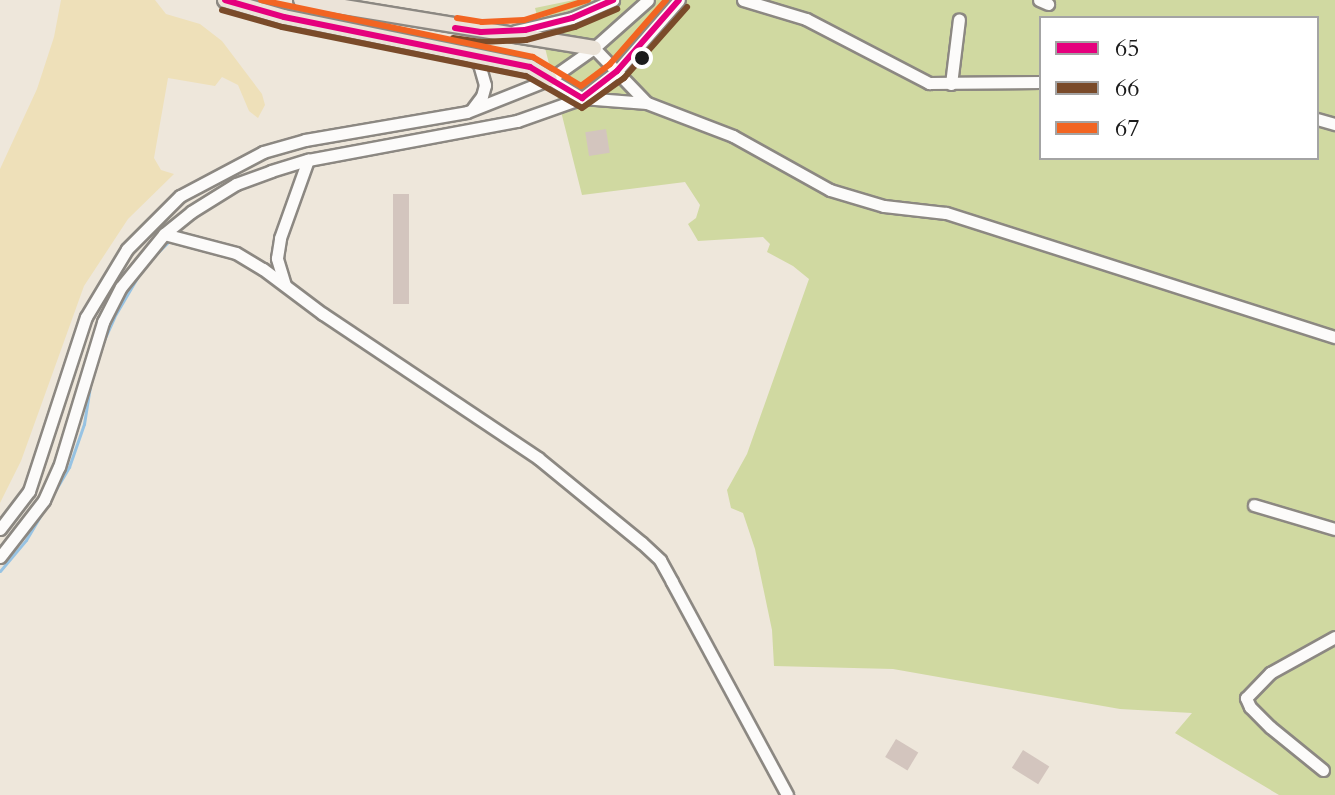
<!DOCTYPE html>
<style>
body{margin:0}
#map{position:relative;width:1335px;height:795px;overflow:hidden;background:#eee7db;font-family:Cardo,serif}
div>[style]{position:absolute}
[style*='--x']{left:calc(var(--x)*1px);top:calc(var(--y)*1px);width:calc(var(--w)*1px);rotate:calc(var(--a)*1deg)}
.green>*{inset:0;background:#d0d9a1}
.sand>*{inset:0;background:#eee0b9}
.stream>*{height:3px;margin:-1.5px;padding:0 1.5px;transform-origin:1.5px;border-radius:1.5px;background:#97c3e3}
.building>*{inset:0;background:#d3c5be;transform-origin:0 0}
.roads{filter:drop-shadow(2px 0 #8c8882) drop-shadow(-2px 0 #8c8882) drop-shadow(0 2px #8c8882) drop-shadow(0 -2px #8c8882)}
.minor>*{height:11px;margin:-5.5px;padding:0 5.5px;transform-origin:5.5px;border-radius:5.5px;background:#fcfbfa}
.major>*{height:14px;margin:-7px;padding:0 7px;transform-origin:7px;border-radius:7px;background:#ebe3d8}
.bus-1>*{height:6px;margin:-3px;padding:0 3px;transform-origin:3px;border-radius:3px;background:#e5007d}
.bus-2>*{height:6px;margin:-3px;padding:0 3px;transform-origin:3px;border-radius:3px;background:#7a4b2a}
.bus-3>*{height:6px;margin:-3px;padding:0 3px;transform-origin:3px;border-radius:3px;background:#f26522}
.dots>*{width:22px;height:22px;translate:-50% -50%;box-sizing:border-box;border:4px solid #fff;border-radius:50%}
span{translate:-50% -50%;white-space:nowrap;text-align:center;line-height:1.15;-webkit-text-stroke:7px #fff;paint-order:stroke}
.legend{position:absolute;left:1039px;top:16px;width:280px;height:144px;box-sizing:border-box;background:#fff;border:2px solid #a4a4a4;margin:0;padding:10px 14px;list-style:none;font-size:24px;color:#1c1c1c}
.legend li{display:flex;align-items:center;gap:16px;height:40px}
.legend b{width:40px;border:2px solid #a4a4a4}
</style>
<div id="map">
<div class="green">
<div style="clip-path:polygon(evenodd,574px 0,1335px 0,1335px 795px,1279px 795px,1175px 733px,1192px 713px,1120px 709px,893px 669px,774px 666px,772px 630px,755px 549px,743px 513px,731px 508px,727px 490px,747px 454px,809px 279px,793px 266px,767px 252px,770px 244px,763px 237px,698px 241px,688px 224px,696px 218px,700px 205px,685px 182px,582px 195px,535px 8px,574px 0,1041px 18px,1317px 18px,1317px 158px,1041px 158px,1041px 18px)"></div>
</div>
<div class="sand">
<div style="clip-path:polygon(61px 0,155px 0,166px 14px,200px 24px,222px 41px,262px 94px,265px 105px,258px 118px,249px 111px,238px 85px,222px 77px,215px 86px,168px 78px,154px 158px,161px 170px,174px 174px,128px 219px,84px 286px,21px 461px,0 503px,0 169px,37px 89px,54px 37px)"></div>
</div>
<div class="stream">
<div style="--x:148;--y:262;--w:28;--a:-45"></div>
<div style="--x:100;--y:349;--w:35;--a:-66"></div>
<div style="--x:114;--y:317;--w:53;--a:-59.6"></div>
<div style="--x:0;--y:571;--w:40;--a:-50"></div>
<div style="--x:26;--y:540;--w:85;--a:-59.5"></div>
<div style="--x:69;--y:467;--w:46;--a:-70.8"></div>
<div style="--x:84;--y:424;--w:45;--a:-81"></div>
</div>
<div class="building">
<div style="left:606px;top:129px;width:24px;height:21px;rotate:81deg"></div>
<div style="left:393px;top:194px;width:16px;height:110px"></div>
<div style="left:896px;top:739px;width:26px;height:21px;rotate:31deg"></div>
<div style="left:1023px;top:750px;width:31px;height:21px;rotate:32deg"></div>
</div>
<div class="roads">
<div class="minor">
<div style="--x:743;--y:0;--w:66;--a:16.8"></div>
<div style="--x:806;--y:19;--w:139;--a:27.5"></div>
<div style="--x:929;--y:83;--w:112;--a:-0.5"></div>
<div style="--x:1039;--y:0;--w:10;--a:24"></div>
<div style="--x:515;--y:31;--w:58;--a:-12.8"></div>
<div style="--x:572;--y:18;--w:45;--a:-23.7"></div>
<div style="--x:594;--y:48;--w:72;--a:-41.6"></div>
<div style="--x:469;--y:55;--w:13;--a:42"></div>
<div style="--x:479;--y:64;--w:22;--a:74"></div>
<div style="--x:485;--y:85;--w:11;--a:105"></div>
<div style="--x:482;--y:96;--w:15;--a:127"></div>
<div style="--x:550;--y:79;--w:37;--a:31"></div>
<div style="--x:582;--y:98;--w:44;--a:-37.6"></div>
<div style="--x:617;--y:71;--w:94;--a:-48.9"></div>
<div style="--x:951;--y:84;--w:65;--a:-83"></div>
<div style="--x:1317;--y:119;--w:19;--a:16"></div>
<div style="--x:164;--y:234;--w:74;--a:14.8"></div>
<div style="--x:236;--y:253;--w:31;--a:31"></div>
<div style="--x:263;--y:269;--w:75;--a:36.9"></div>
<div style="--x:323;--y:314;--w:259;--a:33.8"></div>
<div style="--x:538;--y:458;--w:134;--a:39.3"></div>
<div style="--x:642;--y:543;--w:25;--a:43"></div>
<div style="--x:660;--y:560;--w:25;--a:61"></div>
<div style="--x:672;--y:582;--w:242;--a:61.6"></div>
<div style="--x:285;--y:285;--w:28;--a:-107"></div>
<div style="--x:277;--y:258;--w:20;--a:-81"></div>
<div style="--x:280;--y:238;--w:83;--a:-70.3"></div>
<div style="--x:1254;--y:505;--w:84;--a:16.5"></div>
<div style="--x:0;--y:529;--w:48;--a:-52.7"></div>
<div style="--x:29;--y:491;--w:183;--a:-71.9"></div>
<div style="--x:86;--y:317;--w:79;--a:-58.9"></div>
<div style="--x:127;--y:249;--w:75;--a:-45"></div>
<div style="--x:180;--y:196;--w:94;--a:-27.9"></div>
<div style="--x:263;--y:152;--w:44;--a:-15.9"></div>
<div style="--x:305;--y:140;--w:164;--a:-9.8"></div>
<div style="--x:467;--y:112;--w:89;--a:-21.7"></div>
<div style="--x:550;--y:79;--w:54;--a:-35.2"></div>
<div style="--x:594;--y:48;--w:76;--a:46.1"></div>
<div style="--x:0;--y:557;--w:72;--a:-52.3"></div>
<div style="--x:44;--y:500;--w:36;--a:-66"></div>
<div style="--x:59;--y:467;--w:152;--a:-73.1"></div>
<div style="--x:103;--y:322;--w:39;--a:-63"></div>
<div style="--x:121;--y:287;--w:68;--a:-50.9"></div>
<div style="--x:164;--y:234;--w:35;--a:-39"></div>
<div style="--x:191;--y:212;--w:53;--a:-31.9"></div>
<div style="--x:236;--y:184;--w:37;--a:-20"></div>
<div style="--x:271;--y:171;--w:39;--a:-17"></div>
<div style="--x:308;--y:160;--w:213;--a:-10.6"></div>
<div style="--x:517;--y:121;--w:69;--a:-19.5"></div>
<div style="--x:582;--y:98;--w:65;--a:4.4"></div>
<div style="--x:647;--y:103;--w:92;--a:21"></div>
<div style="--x:733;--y:136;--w:111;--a:29.1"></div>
<div style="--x:830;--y:190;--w:56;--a:16.5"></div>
<div style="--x:884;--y:206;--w:62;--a:6.4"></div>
<div style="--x:946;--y:213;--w:408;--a:17.7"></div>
<div style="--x:1323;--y:770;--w:68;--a:-140.9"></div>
<div style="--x:1270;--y:727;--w:28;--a:-135"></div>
<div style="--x:1250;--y:707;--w:10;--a:-114"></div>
<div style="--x:1246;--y:698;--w:35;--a:-46"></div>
<div style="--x:1270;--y:673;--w:74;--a:-29"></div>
</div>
<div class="major">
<div style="--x:225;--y:0;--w:61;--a:16.1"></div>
<div style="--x:284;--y:17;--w:251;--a:11.5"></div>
<div style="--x:530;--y:67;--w:23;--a:31"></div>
<div style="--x:301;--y:0;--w:297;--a:9.3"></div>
</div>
</div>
<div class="bus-1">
<div style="--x:225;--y:0;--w:61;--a:16.1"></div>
<div style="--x:284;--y:17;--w:251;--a:11.5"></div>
<div style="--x:530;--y:67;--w:61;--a:30.8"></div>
<div style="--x:582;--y:98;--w:44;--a:-37.6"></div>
<div style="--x:617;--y:71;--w:94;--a:-48.9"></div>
<div style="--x:455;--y:28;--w:26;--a:9"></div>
<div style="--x:481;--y:32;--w:44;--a:-2.6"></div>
<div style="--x:525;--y:30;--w:49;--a:-14.3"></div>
<div style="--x:572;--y:18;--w:45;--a:-23.7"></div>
</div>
<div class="bus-2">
<div style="--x:222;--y:10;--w:62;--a:15.8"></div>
<div style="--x:282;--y:27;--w:249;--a:11.4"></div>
<div style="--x:526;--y:76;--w:64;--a:29.7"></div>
<div style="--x:582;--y:108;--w:52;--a:-35.5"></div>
<div style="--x:624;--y:78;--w:95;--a:-48.4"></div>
<div style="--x:453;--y:38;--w:27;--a:8"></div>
<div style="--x:480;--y:42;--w:46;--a:-2.5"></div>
<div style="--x:526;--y:40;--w:51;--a:-14.9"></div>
<div style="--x:575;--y:27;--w:46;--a:-23.2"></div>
</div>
<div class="bus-3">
<div style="--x:261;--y:0;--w:278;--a:11.8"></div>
<div style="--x:533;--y:57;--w:56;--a:31.1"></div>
<div style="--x:581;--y:86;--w:36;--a:-37"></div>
<div style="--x:610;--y:64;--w:85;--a:-48.8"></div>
<div style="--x:457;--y:18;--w:25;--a:9"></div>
<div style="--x:482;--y:22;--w:42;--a:-2.7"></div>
<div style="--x:524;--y:20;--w:67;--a:-17.4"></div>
</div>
<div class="dots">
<div style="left:642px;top:58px;background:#1c1c1c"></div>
</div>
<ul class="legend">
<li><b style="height:10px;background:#e5007d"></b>65</li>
<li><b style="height:10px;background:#7a4b2a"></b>66</li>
<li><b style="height:10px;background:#f26522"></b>67</li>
</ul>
</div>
